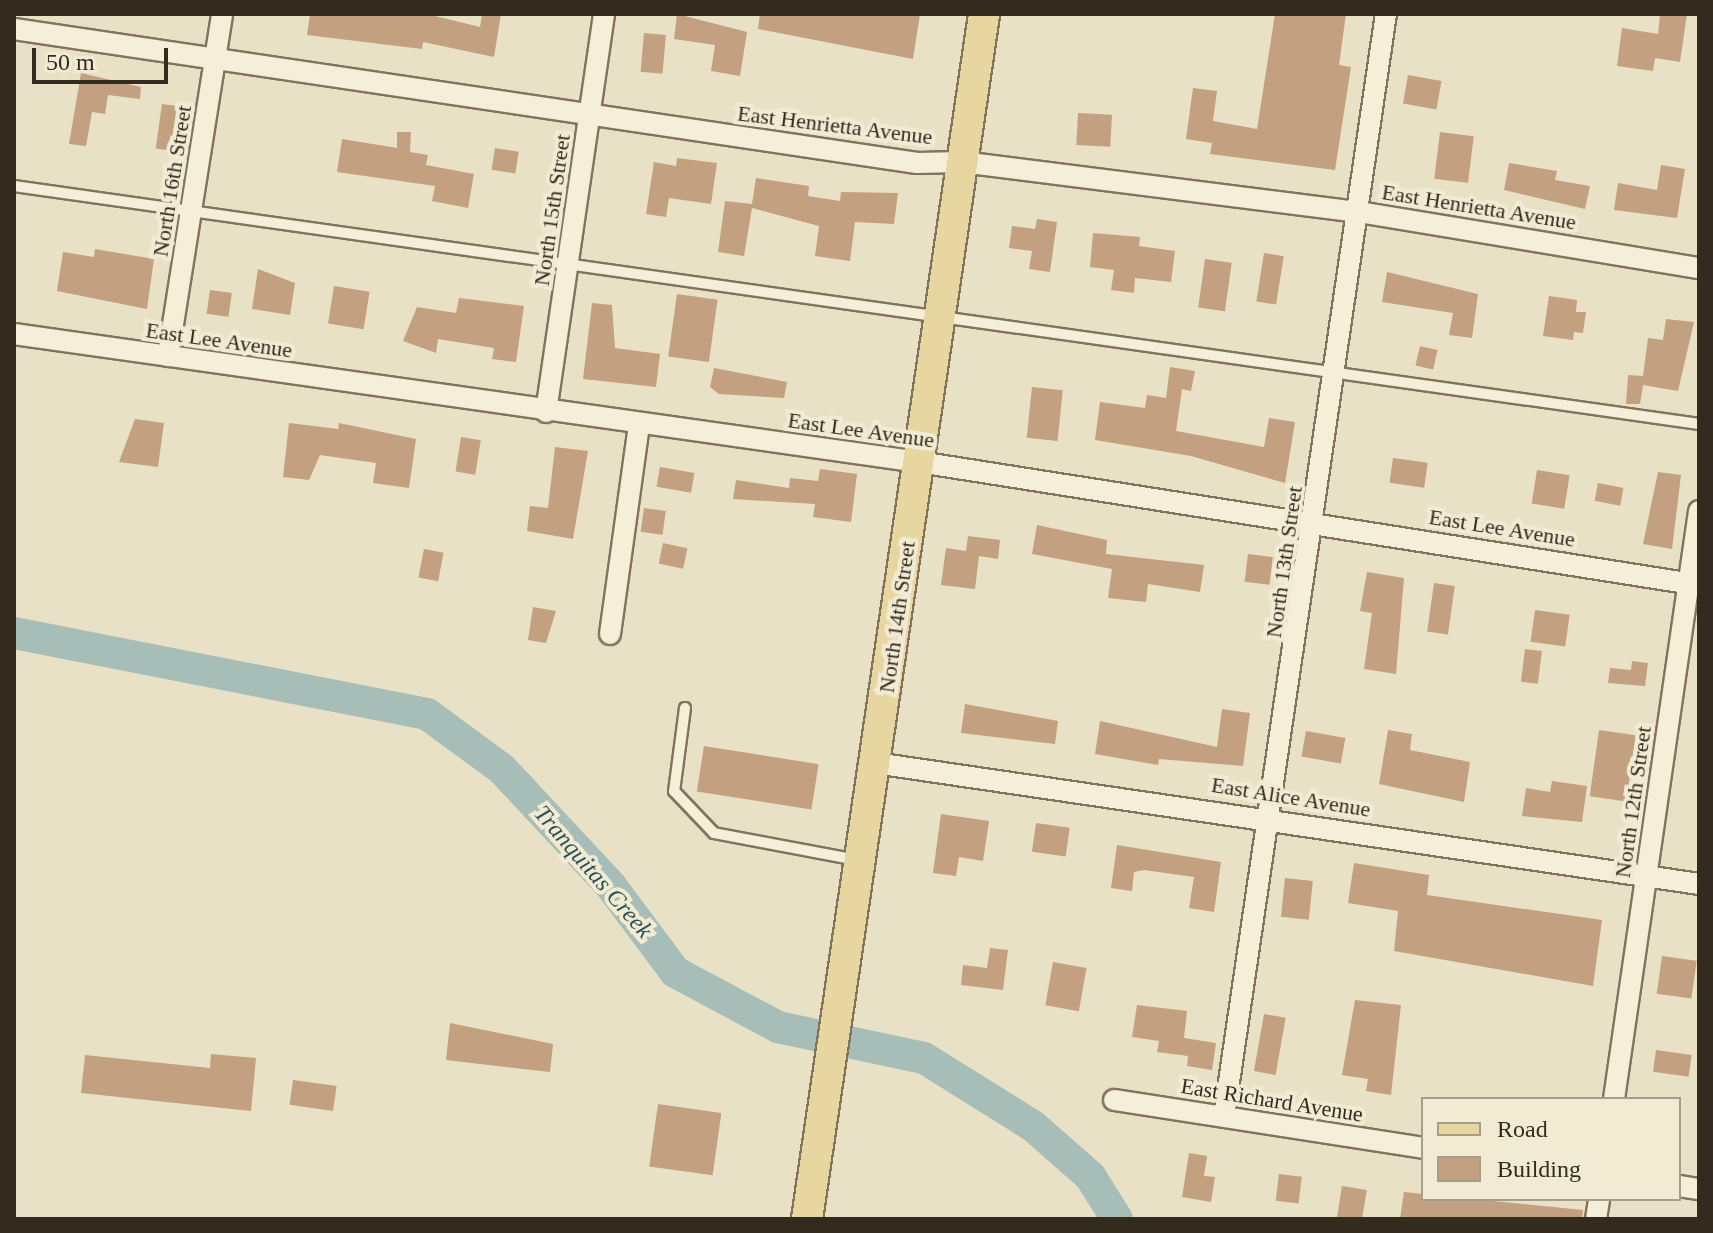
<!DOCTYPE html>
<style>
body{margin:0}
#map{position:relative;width:1713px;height:1233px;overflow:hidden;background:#e9e1c5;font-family:"Times New Roman",serif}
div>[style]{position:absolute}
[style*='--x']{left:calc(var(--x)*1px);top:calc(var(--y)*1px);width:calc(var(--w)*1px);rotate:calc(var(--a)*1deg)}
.river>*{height:32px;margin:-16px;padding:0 16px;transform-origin:16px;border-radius:16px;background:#a6bdb8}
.building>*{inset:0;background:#c3a07f;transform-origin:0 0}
.roads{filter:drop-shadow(2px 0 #82735d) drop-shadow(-2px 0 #82735d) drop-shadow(0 2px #82735d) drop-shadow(0 -2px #82735d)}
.service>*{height:10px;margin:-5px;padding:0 5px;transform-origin:5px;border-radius:5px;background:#f5eed8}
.minor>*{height:20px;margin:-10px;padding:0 10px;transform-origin:10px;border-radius:10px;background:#f5eed8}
.primary>*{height:30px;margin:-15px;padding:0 15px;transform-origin:15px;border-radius:15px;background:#e8d6a1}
span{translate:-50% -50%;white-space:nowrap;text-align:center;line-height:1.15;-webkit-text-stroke:8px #f1ebd4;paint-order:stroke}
.street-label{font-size:22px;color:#342b1f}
.water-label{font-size:24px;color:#305252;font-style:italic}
.frame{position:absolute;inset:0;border:16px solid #342b1f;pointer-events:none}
.legend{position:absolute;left:1421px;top:1097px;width:260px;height:104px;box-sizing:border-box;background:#f1ebd4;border:2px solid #a59e8c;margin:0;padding:10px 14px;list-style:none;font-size:24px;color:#342b1f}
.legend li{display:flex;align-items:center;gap:16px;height:40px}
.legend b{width:40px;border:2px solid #a59e8c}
.scale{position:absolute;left:32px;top:48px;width:136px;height:36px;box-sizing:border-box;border:4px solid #342b1f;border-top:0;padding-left:10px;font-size:24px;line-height:28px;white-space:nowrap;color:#342b1f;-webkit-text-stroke:6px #f1ebd4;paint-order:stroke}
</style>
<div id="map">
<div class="river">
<div style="--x:14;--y:633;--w:421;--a:11.1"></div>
<div style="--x:427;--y:714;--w:93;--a:36.3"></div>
<div style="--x:502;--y:769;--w:160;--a:47"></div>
<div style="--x:611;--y:886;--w:107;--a:53.3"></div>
<div style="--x:675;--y:972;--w:117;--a:28.1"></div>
<div style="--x:778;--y:1027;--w:149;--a:12"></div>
<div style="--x:924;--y:1058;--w:128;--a:32"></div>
<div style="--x:1033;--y:1126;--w:76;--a:41.3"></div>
<div style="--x:1090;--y:1176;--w:51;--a:57.9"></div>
</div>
<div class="building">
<div style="clip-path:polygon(310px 14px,427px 14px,480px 27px,482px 14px,501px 14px,494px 57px,423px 42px,422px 49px,307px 35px)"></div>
<div style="clip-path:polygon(677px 14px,747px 32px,740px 76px,711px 71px,715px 45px,674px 39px)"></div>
<div style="clip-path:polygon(760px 14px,920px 14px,913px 59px,758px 29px)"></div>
<div style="clip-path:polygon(1275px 14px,1346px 14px,1339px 65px,1351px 67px,1335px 170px,1210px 154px,1212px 143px,1186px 139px,1193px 88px,1217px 91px,1213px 121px,1257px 129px)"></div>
<div style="clip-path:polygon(1660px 14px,1687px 14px,1680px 62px,1655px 58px,1653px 71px,1617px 66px,1622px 28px,1658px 34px)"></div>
<div style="left:644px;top:33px;width:22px;height:39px;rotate:5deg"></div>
<div style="clip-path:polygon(81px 73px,141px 87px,140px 99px,108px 95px,105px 114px,92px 112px,86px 146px,69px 144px)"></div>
<div style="left:1408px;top:75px;width:34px;height:29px;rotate:10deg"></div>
<div style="left:162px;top:104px;width:15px;height:45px;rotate:8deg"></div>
<div style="left:1078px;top:113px;width:34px;height:32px;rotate:3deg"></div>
<div style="clip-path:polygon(397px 132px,411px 132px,410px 152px,428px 155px,426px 165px,474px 174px,468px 208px,432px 201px,435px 186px,337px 172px,342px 139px,397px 148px)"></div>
<div style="left:1440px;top:132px;width:34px;height:47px;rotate:7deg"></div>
<div style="left:495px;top:148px;width:24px;height:22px;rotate:9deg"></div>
<div style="clip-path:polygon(677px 158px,717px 163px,711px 204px,669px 198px,666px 217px,646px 214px,654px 162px,676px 166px)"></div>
<div style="clip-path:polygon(1509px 163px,1557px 171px,1555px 180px,1590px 186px,1585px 209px,1504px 190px)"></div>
<div style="clip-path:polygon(1661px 165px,1685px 169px,1677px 218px,1614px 210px,1618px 183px,1657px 190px)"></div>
<div style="clip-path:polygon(756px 178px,809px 186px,808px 196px,840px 201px,841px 192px,898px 193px,894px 224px,855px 222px,850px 261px,815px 256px,819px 226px,752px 208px,744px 256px,718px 252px,725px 201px,752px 204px)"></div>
<div style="clip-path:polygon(1037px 219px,1057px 222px,1050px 272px,1029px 269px,1032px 251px,1009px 248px,1012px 226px,1035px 229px)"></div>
<div style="clip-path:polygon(1093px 233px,1140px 237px,1139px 246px,1175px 251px,1171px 282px,1135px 278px,1134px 293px,1111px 290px,1114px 270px,1090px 267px)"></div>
<div style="clip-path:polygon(95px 249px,154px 259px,147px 309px,57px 291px,63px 252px,94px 257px)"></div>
<div style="left:1264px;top:253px;width:20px;height:49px;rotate:9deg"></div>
<div style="left:1205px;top:259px;width:27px;height:49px;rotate:8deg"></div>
<div style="clip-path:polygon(258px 269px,295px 283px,290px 315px,252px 309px)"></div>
<div style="clip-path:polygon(1387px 272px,1478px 294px,1472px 338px,1449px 335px,1453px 313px,1382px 302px)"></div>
<div style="left:334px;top:286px;width:36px;height:38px;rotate:9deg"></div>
<div style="left:210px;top:290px;width:22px;height:24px;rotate:8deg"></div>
<div style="left:677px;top:294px;width:41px;height:63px;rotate:8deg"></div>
<div style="clip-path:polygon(1549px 296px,1577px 300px,1576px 312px,1586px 312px,1583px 333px,1574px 332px,1573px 340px,1543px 336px)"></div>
<div style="clip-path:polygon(459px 298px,524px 306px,516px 362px,492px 359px,494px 348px,438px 339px,436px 353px,403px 341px,417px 307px,456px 313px)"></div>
<div style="clip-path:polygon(592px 303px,612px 305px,615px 348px,660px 354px,656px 387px,583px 379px)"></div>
<div style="clip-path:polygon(1666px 319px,1694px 322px,1678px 391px,1643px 385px,1640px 404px,1626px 404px,1628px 375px,1643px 376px,1648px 338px,1663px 340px)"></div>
<div style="left:1420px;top:346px;width:18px;height:20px;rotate:13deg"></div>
<div style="clip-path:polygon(1170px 367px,1195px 371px,1191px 391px,1182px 389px,1176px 431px,1264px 447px,1269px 418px,1295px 422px,1285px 483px,1191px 456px,1095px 440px,1100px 402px,1145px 408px,1147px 395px,1166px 398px)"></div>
<div style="clip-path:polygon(714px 368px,787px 382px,784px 398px,719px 394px,710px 387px)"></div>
<div style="left:1032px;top:387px;width:31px;height:51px;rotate:6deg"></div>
<div style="clip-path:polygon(135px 419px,164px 423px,158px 467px,119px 462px)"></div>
<div style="clip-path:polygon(289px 423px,338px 429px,339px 423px,416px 439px,409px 488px,373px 483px,376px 463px,320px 455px,309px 480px,283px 477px)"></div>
<div style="left:461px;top:437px;width:20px;height:35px;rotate:9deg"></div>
<div style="clip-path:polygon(555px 447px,588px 451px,573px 539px,527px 531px,530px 506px,548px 508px)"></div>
<div style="left:1393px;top:458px;width:35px;height:25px;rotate:8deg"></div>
<div style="left:660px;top:467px;width:35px;height:20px;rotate:10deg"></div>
<div style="clip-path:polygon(820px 469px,857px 474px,851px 522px,813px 517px,815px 504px,733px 499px,736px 480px,789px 488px,790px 478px,818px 481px)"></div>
<div style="left:1537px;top:470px;width:33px;height:34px;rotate:9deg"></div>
<div style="clip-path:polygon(1658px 472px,1681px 475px,1672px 549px,1643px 544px)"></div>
<div style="left:1598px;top:483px;width:26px;height:18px;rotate:11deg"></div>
<div style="left:644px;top:508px;width:22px;height:24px;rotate:8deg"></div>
<div style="clip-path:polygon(1037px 525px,1107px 540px,1106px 554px,1204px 565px,1200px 592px,1148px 584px,1146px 602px,1108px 598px,1112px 569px,1032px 554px)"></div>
<div style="clip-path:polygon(968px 536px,1000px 540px,998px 559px,979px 556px,975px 589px,941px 585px,946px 548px,966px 551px)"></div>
<div style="left:663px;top:543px;width:25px;height:21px;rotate:12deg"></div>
<div style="left:424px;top:549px;width:20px;height:29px;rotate:11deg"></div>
<div style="left:1248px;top:554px;width:25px;height:28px;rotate:7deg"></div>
<div style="clip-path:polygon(1367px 572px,1404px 578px,1396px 674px,1364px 669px,1372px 613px,1360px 611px)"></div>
<div style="left:1434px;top:583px;width:21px;height:49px;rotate:8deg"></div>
<div style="clip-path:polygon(533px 607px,556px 611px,546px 643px,528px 640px)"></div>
<div style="left:1535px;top:610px;width:35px;height:32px;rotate:8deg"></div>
<div style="left:1525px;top:649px;width:17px;height:33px;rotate:7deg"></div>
<div style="clip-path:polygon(1632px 661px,1648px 663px,1645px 686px,1608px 683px,1610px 668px,1631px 670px)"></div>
<div style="clip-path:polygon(965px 704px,1058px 721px,1055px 744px,961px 733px)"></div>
<div style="clip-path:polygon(1222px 709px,1250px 713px,1243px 766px,1159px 759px,1158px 765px,1095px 754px,1100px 721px,1217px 747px)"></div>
<div style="clip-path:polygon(1388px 730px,1412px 734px,1410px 750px,1470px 762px,1464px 802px,1379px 784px)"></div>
<div style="left:1599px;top:730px;width:37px;height:67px;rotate:8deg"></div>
<div style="left:1306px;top:731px;width:40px;height:26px;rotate:10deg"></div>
<div style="left:704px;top:746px;width:116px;height:46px;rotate:9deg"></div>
<div style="clip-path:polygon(1552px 781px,1587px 786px,1582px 822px,1522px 816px,1526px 788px,1550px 792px)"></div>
<div style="clip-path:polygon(941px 814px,989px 821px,983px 861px,959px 857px,956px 876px,933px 873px)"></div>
<div style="left:1036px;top:823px;width:34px;height:29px;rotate:8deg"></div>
<div style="clip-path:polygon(1117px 845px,1221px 862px,1214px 912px,1189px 908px,1194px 877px,1144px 870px,1134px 872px,1132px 891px,1111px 888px)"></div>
<div style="clip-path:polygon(1354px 863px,1429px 875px,1427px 895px,1602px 920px,1593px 986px,1394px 951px,1398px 911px,1348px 903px)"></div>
<div style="left:1285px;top:878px;width:28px;height:39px;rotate:6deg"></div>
<div style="clip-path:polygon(990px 948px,1008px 950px,1003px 990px,961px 985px,963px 965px,987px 968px)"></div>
<div style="left:1662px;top:956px;width:35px;height:38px;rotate:8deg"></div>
<div style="left:1053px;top:962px;width:34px;height:44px;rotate:10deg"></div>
<div style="clip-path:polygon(1355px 1000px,1401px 1005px,1391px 1095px,1366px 1091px,1368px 1079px,1342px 1075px)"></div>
<div style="clip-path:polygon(1137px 1005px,1187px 1011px,1184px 1038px,1216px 1043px,1212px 1070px,1187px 1066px,1188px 1056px,1157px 1052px,1159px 1041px,1132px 1037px)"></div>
<div style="left:1264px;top:1014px;width:22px;height:58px;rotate:10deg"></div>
<div style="clip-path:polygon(450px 1023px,553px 1044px,550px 1072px,446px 1060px)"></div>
<div style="left:1656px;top:1050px;width:36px;height:22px;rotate:8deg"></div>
<div style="clip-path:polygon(211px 1054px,256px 1058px,251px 1111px,81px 1093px,85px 1055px,210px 1068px)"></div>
<div style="left:293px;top:1080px;width:44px;height:25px;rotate:8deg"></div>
<div style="left:658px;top:1104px;width:64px;height:63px;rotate:8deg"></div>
<div style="clip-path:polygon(1189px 1153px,1207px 1156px,1204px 1176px,1215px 1177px,1211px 1202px,1182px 1197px)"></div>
<div style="left:1279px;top:1174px;width:23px;height:27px;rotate:7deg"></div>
<div style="left:1342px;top:1186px;width:25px;height:33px;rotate:9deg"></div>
<div style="clip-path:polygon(1404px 1192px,1583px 1210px,1582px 1219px,1400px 1219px)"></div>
</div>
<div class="roads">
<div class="service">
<div style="--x:14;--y:186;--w:1702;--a:8.04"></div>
<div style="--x:685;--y:708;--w:84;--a:97.5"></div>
<div style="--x:674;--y:791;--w:58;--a:46.4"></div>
<div style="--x:714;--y:833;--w:146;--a:10.7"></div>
</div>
<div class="minor">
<div style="--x:14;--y:29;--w:913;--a:8.44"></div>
<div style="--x:917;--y:163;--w:45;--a:-1.3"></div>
<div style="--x:962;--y:162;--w:400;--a:7.2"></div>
<div style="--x:1359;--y:212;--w:345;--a:9.4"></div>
<div style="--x:14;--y:334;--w:914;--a:8.05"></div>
<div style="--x:919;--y:462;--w:790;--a:8.96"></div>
<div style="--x:168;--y:356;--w:346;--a:-81"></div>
<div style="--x:546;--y:412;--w:402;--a:-81.7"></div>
<div style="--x:610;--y:634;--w:211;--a:-82.1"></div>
<div style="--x:875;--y:763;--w:833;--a:8.35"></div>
<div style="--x:1614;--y:1099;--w:594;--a:-81.77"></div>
<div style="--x:1114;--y:1100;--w:313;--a:8.8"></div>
<div style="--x:1224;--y:1116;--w:1114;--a:-81.64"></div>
<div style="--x:1679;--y:1186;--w:20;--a:9"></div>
<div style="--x:1596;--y:1219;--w:20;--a:-81"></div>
</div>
<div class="primary">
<div style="--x:807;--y:1219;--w:1218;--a:-81.64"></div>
</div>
</div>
<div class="street-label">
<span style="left:835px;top:125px;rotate:7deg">East Henrietta Avenue</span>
<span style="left:172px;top:181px;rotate:-81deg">North 16th Street</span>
<span style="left:1479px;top:207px;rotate:9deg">East Henrietta Avenue</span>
<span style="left:552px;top:210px;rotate:-82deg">North 15th Street</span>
<span style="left:219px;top:340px;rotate:8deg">East Lee Avenue</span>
<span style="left:861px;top:430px;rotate:8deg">East Lee Avenue</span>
<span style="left:1502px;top:528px;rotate:9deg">East Lee Avenue</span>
<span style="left:1284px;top:562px;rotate:-82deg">North 13th Street</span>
<span style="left:897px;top:617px;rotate:-82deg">North 14th Street</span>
<span style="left:1291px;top:797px;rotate:9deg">East Alice Avenue</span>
<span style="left:1633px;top:802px;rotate:-82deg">North 12th Street</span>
<span style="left:1272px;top:1100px;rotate:9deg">East Richard Avenue</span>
</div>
<div class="water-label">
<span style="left:593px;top:872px;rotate:49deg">Tranquitas Creek</span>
</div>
<div class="frame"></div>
<ul class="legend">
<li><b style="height:10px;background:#e8d6a1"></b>Road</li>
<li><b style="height:22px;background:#c3a07f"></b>Building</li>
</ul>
<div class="scale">50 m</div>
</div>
